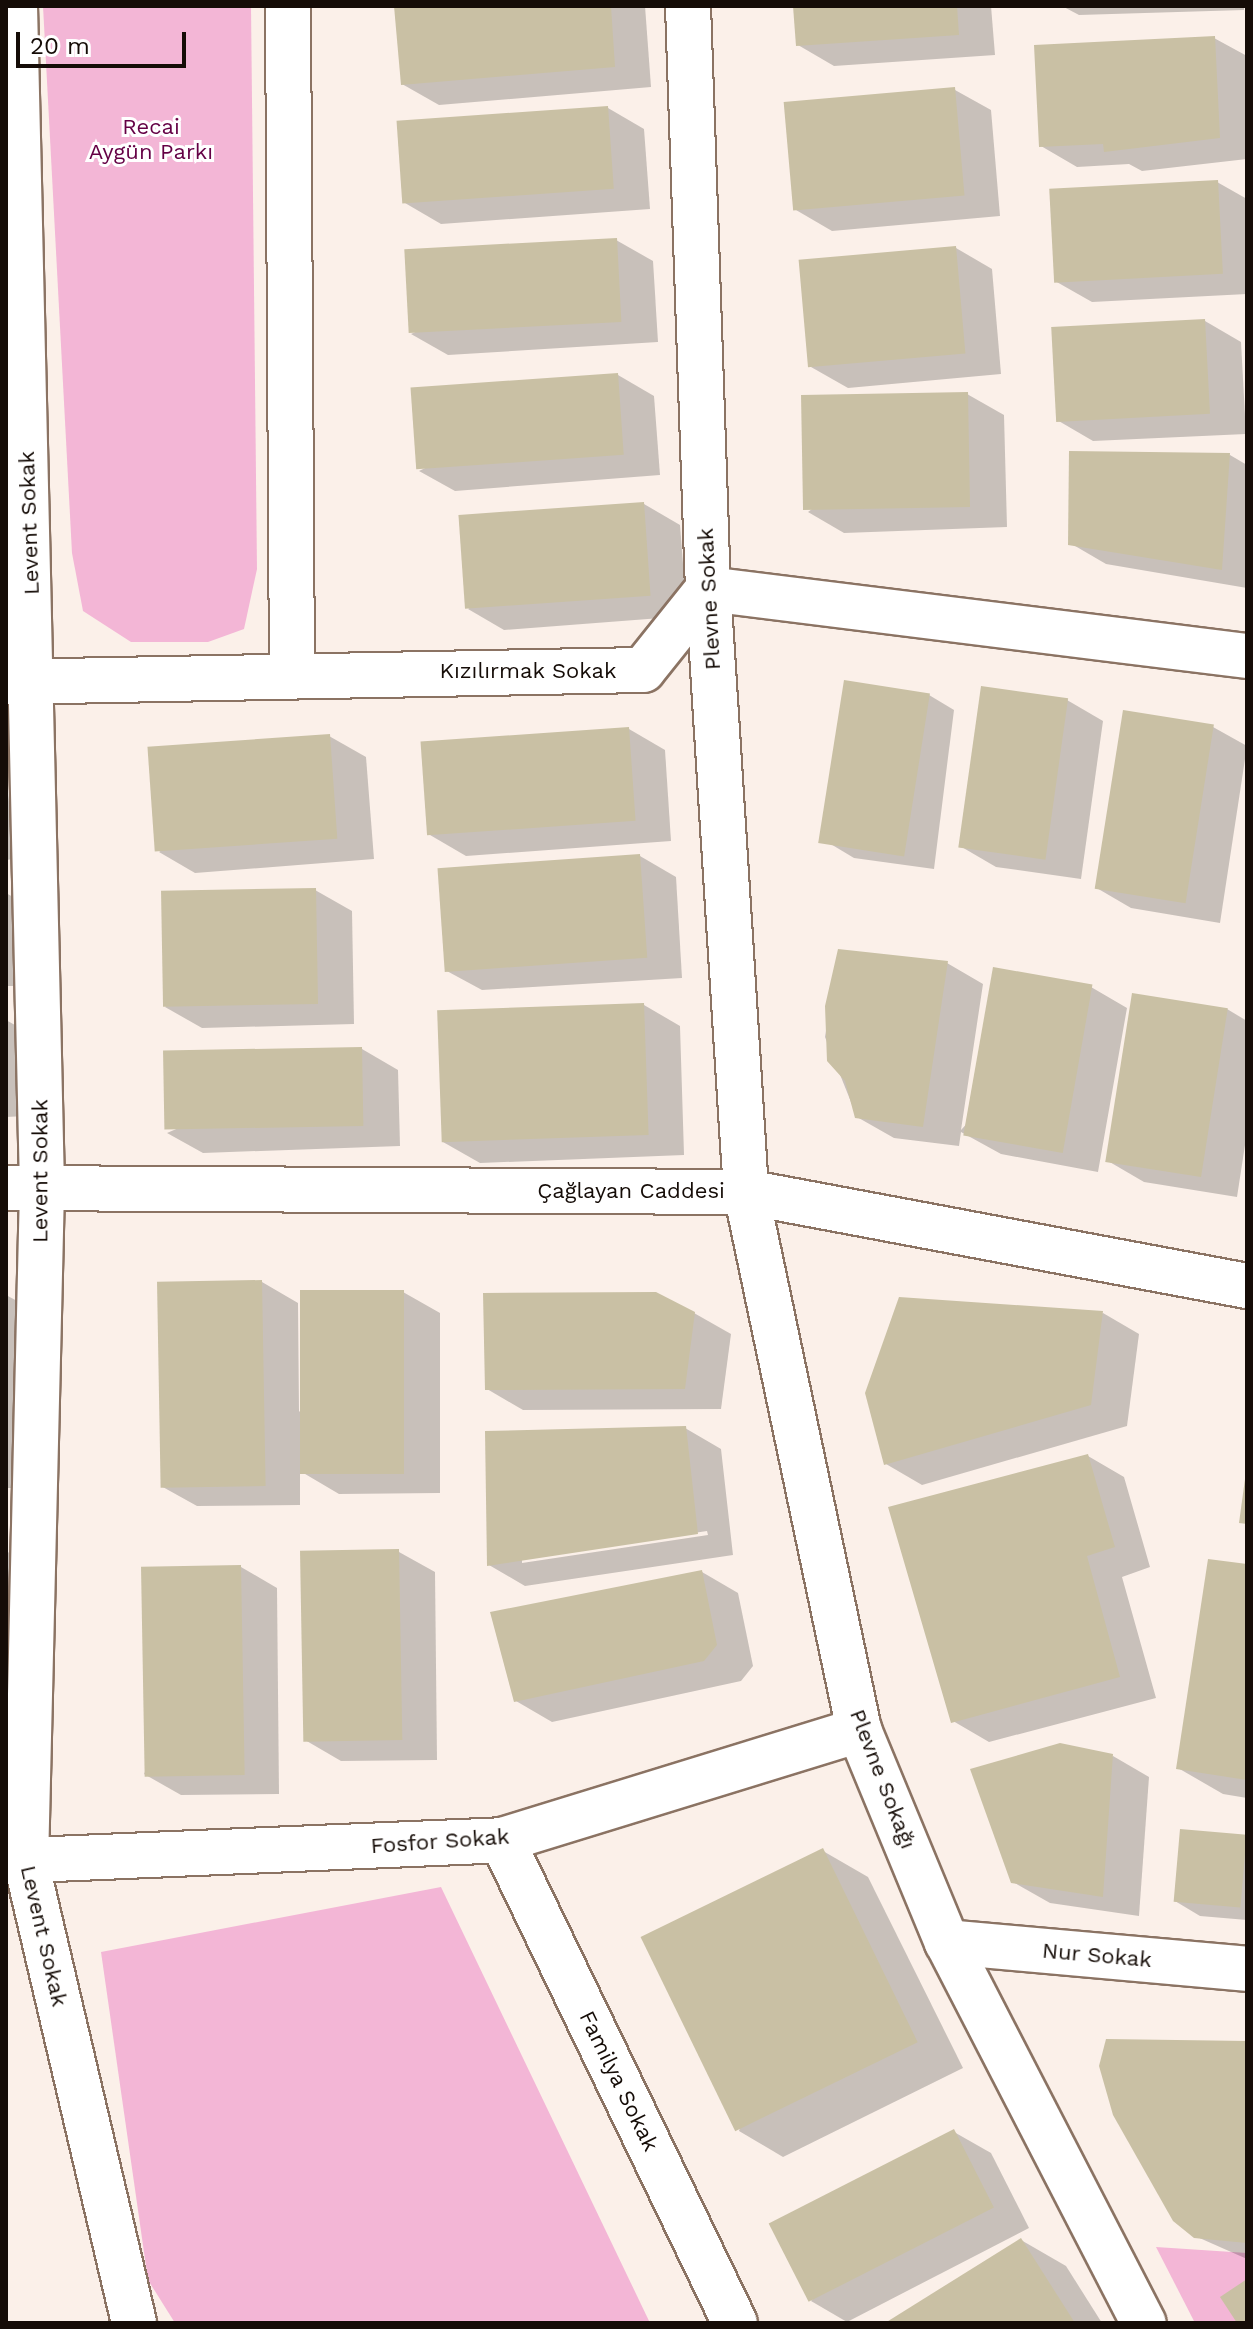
<!DOCTYPE html>
<meta charset="utf-8">
<style>
body{margin:0}
#map{position:relative;width:1253px;height:2329px;overflow:hidden;background:#fbf0e9;font-family:"Work Sans",sans-serif}
div>[style]{position:absolute}
[style*='--x']{left:calc(var(--x)*1px);top:calc(var(--y)*1px);width:calc(var(--w)*1px);rotate:calc(var(--a)*1deg)}
.green>*{inset:0;background:#f3b6d6}
.shadow>*{inset:0;background:#0003}
.building>*{inset:0;background:#c9c0a4;transform-origin:0 0}
.roads{filter:drop-shadow(2px 0 #8b7363) drop-shadow(-2px 0 #8b7363) drop-shadow(0 2px #8b7363) drop-shadow(0 -2px #8b7363)}
.minor>*{height:44px;margin:-22px;padding:0 22px;transform-origin:22px;border-radius:22px;background:#fff}
.tertiary>*{height:44px;margin:-22px;padding:0 22px;transform-origin:22px;border-radius:22px;background:#fff}
span{translate:-50% -50%;white-space:nowrap;text-align:center;line-height:1.15;-webkit-text-stroke:6px #fff;paint-order:stroke}
.park-label{font-size:22px;color:#640045}
.street-label{font-size:22px;color:#150c07}
.frame{position:absolute;inset:0;border:8px solid #150c07;pointer-events:none}
.scale{position:absolute;left:16px;top:32px;width:170px;height:36px;box-sizing:border-box;border:4px solid #150c07;border-top:0;padding-left:10px;font-size:24px;line-height:28px;white-space:nowrap;color:#150c07;-webkit-text-stroke:6px #fff;paint-order:stroke}
</style>
<div id="map">
<div class="green">
<div style="clip-path:polygon(43px 6px,251px 6px,257px 569px,244px 629px,208px 642px,131px 642px,83px 611px,72px 553px)"></div>
<div style="clip-path:polygon(441px 1887px,650px 2323px,175px 2323px,148px 2280px,101px 1952px)"></div>
<div style="clip-path:polygon(1156px 2247px,1247px 2253px,1247px 2323px,1195px 2323px)"></div>
</div>
<div class="shadow">
<div style="clip-path:polygon(396px 6px,645px 6px,651px 87px,439px 105px,402px 84px)"></div>
<div style="clip-path:polygon(795px 6px,991px 6px,995px 55px,834px 66px,798px 45px)"></div>
<div style="clip-path:polygon(1062px 6px,1244px 6px,1244px 10px,1079px 15px)"></div>
<div style="clip-path:polygon(1214px 38px,1247px 56px,1247px 159px,1142px 171px,1129px 164px,1077px 167px,1041px 146px)"></div>
<div style="clip-path:polygon(955px 90px,991px 110px,1000px 216px,832px 231px,796px 210px)"></div>
<div style="clip-path:polygon(608px 108px,644px 129px,650px 209px,441px 224px,405px 203px)"></div>
<div style="clip-path:polygon(1217px 182px,1247px 199px,1247px 294px,1092px 302px,1055px 281px)"></div>
<div style="clip-path:polygon(616px 240px,653px 261px,658px 342px,448px 355px,411px 334px)"></div>
<div style="clip-path:polygon(956px 248px,992px 269px,1001px 374px,848px 388px,811px 367px)"></div>
<div style="clip-path:polygon(1205px 321px,1241px 342px,1246px 434px,1093px 441px,1057px 420px)"></div>
<div style="clip-path:polygon(618px 375px,654px 396px,660px 475px,455px 491px,419px 471px)"></div>
<div style="clip-path:polygon(967px 394px,1004px 415px,1007px 527px,844px 533px,808px 512px)"></div>
<div style="clip-path:polygon(1230px 455px,1247px 465px,1247px 588px,1106px 564px,1070px 543px)"></div>
<div style="clip-path:polygon(644px 504px,680px 525px,687px 616px,504px 630px,468px 609px)"></div>
<div style="clip-path:polygon(929px 695px,954px 710px,934px 869px,854px 858px,829px 843px)"></div>
<div style="clip-path:polygon(1067px 700px,1103px 721px,1081px 879px,996px 867px,960px 846px)"></div>
<div style="clip-path:polygon(1213px 727px,1247px 746px,1220px 923px,1131px 908px,1095px 887px)"></div>
<div style="clip-path:polygon(629px 729px,665px 750px,671px 841px,466px 856px,430px 835px)"></div>
<div style="clip-path:polygon(329px 736px,366px 757px,374px 859px,195px 873px,159px 852px)"></div>
<div style="clip-path:polygon(6px 767px,14px 859px,6px 860px)"></div>
<div style="clip-path:polygon(640px 856px,676px 877px,682px 978px,482px 990px,445px 970px)"></div>
<div style="clip-path:polygon(315px 890px,352px 911px,354px 1024px,202px 1028px,165px 1007px)"></div>
<div style="clip-path:polygon(6px 893px,27px 905px,30px 986px,6px 986px)"></div>
<div style="clip-path:polygon(839px 951px,947px 963px,983px 984px,961px 1130px,1091px 987px,1127px 1008px,1098px 1172px,1001px 1154px,961px 1132px,959px 1146px,894px 1138px,857px 1117px,825px 1037px)"></div>
<div style="clip-path:polygon(644px 1005px,680px 1026px,684px 1155px,480px 1163px,443px 1142px)"></div>
<div style="clip-path:polygon(1227px 1009px,1247px 1021px,1247px 1132px,1237px 1197px,1144px 1182px,1108px 1161px)"></div>
<div style="clip-path:polygon(6px 1020px,22px 1029px,26px 1116px,6px 1117px)"></div>
<div style="clip-path:polygon(362px 1049px,398px 1070px,400px 1146px,203px 1153px,167px 1133px)"></div>
<div style="clip-path:polygon(262px 1282px,298px 1303px,299px 1412px,403px 1292px,440px 1313px,440px 1493px,339px 1494px,300px 1471px,300px 1505px,197px 1506px,161px 1486px)"></div>
<div style="clip-path:polygon(6px 1295px,19px 1302px,13px 1488px,6px 1488px)"></div>
<div style="clip-path:polygon(694px 1313px,731px 1334px,721px 1409px,523px 1410px,487px 1389px)"></div>
<div style="clip-path:polygon(1103px 1313px,1139px 1334px,1127px 1426px,922px 1485px,886px 1464px)"></div>
<div style="clip-path:polygon(evenodd,685px 1428px,721px 1449px,733px 1555px,525px 1586px,489px 1565px,685px 1428px,707px 1531px,708px 1535px,522px 1563px,522px 1559px,707px 1531px)"></div>
<div style="clip-path:polygon(1088px 1456px,1124px 1477px,1150px 1567px,1122px 1577px,1156px 1698px,989px 1742px,953px 1721px)"></div>
<div style="clip-path:polygon(6px 1551px,20px 1559px,18px 1689px,6px 1689px)"></div>
<div style="clip-path:polygon(399px 1552px,435px 1572px,437px 1760px,341px 1761px,305px 1740px)"></div>
<div style="clip-path:polygon(1247px 1566px,1247px 1798px,1223px 1794px,1178px 1768px)"></div>
<div style="clip-path:polygon(241px 1567px,277px 1588px,279px 1794px,181px 1795px,144px 1774px)"></div>
<div style="clip-path:polygon(702px 1572px,738px 1593px,753px 1666px,741px 1681px,552px 1722px,516px 1701px)"></div>
<div style="clip-path:polygon(1113px 1756px,1149px 1777px,1139px 1916px,1050px 1903px,1013px 1882px)"></div>
<div style="clip-path:polygon(1247px 1837px,1247px 1920px,1200px 1916px,1175px 1901px)"></div>
<div style="clip-path:polygon(823px 1851px,868px 1877px,963px 2068px,783px 2157px,739px 2131px)"></div>
<div style="clip-path:polygon(1247px 2043px,1247px 2259px,1195px 2236px)"></div>
<div style="clip-path:polygon(954px 2132px,991px 2153px,1029px 2228px,847px 2322px,811px 2301px)"></div>
<div style="clip-path:polygon(1021px 2240px,1066px 2266px,1102px 2323px,888px 2323px)"></div>
</div>
<div class="building">
<div style="clip-path:polygon(394px 6px,611px 6px,615px 67px,401px 85px)"></div>
<div style="clip-path:polygon(793px 6px,957px 6px,959px 35px,796px 46px)"></div>
<div style="clip-path:polygon(1215px 36px,1220px 138px,1104px 152px,1103px 144px,1039px 147px,1034px 45px)"></div>
<div style="left:955px;top:87px;width:109px;height:172px;rotate:85deg"></div>
<div style="left:608px;top:106px;width:83px;height:212px;rotate:86deg"></div>
<div style="left:1218px;top:180px;width:94px;height:169px;rotate:87deg"></div>
<div style="left:617px;top:238px;width:84px;height:213px;rotate:87deg"></div>
<div style="left:956px;top:246px;width:108px;height:158px;rotate:85deg"></div>
<div style="left:1205px;top:319px;width:95px;height:154px;rotate:87deg"></div>
<div style="left:618px;top:373px;width:82px;height:208px;rotate:86deg"></div>
<div style="left:968px;top:392px;width:115px;height:167px;rotate:89deg"></div>
<div style="clip-path:polygon(1069px 451px,1230px 453px,1222px 570px,1068px 545px)"></div>
<div style="left:644px;top:502px;width:94px;height:186px;rotate:86deg"></div>
<div style="left:844px;top:680px;width:87px;height:165px;rotate:9deg"></div>
<div style="left:981px;top:686px;width:88px;height:163px;rotate:8deg"></div>
<div style="left:1123px;top:710px;width:92px;height:181px;rotate:9deg"></div>
<div style="left:629px;top:727px;width:94px;height:209px;rotate:86deg"></div>
<div style="left:330px;top:734px;width:105px;height:183px;rotate:86deg"></div>
<div style="left:640px;top:854px;width:104px;height:203px;rotate:86deg"></div>
<div style="left:316px;top:888px;width:116px;height:155px;rotate:89deg"></div>
<div style="clip-path:polygon(838px 949px,948px 961px,923px 1127px,855px 1118px,845px 1081px,827px 1061px,825px 1006px)"></div>
<div style="left:993px;top:967px;width:101px;height:171px;rotate:10deg"></div>
<div style="left:1132px;top:993px;width:97px;height:171px;rotate:9deg"></div>
<div style="left:644px;top:1003px;width:132px;height:207px;rotate:88deg"></div>
<div style="left:362px;top:1047px;width:79px;height:199px;rotate:89deg"></div>
<div style="left:262px;top:1280px;width:206px;height:105px;rotate:89deg"></div>
<div style="left:300px;top:1290px;width:104px;height:184px"></div>
<div style="clip-path:polygon(656px 1292px,695px 1312px,685px 1389px,485px 1390px,483px 1293px)"></div>
<div style="clip-path:polygon(899px 1297px,1103px 1311px,1091px 1405px,884px 1465px,865px 1393px)"></div>
<div style="clip-path:polygon(686px 1426px,698px 1534px,487px 1566px,485px 1431px)"></div>
<div style="clip-path:polygon(1088px 1454px,1115px 1547px,1087px 1556px,1120px 1677px,951px 1723px,888px 1507px)"></div>
<div style="clip-path:polygon(1245px 1479px,1247px 1479px,1247px 1524px,1239px 1523px)"></div>
<div style="left:399px;top:1549px;width:191px;height:99px;rotate:89deg"></div>
<div style="clip-path:polygon(1208px 1559px,1247px 1564px,1247px 1780px,1176px 1769px)"></div>
<div style="left:241px;top:1565px;width:210px;height:100px;rotate:89deg"></div>
<div style="clip-path:polygon(702px 1570px,717px 1645px,704px 1661px,514px 1702px,490px 1612px)"></div>
<div style="clip-path:polygon(1060px 1743px,1113px 1754px,1103px 1897px,1011px 1883px,970px 1769px)"></div>
<div style="left:1180px;top:1829px;width:67px;height:73px;rotate:5deg"></div>
<div style="left:823px;top:1848px;width:216px;height:203px;rotate:64deg"></div>
<div style="clip-path:polygon(1106px 2039px,1247px 2041px,1247px 2243px,1194px 2238px,1173px 2221px,1113px 2115px,1099px 2066px)"></div>
<div style="left:954px;top:2129px;width:88px;height:208px;rotate:63deg"></div>
<div style="clip-path:polygon(1021px 2238px,1075px 2323px,885px 2323px)"></div>
<div style="clip-path:polygon(1247px 2279px,1247px 2323px,1237px 2323px,1220px 2297px)"></div>
</div>
<div class="roads">
<div class="minor">
<div style="--x:15;--y:6;--w:1183;--a:88.69"></div>
<div style="--x:42;--y:1189;--w:673;--a:91.36"></div>
<div style="--x:26;--y:1862;--w:473;--a:76.8"></div>
<div style="--x:288;--y:6;--w:666;--a:89.66"></div>
<div style="--x:6;--y:682;--w:637;--a:-1.08"></div>
<div style="--x:643;--y:670;--w:104;--a:-51.3"></div>
<div style="--x:708;--y:589;--w:543;--a:7.09"></div>
<div style="--x:502;--y:1840;--w:536;--a:64.25"></div>
<div style="--x:6;--y:1861;--w:496;--a:-2.4"></div>
<div style="--x:502;--y:1840;--w:374;--a:-17.1"></div>
<div style="--x:947;--y:1942;--w:301;--a:5.1"></div>
</div>
<div class="tertiary">
<div style="--x:688;--y:6;--w:583;--a:88.04"></div>
<div style="--x:708;--y:589;--w:604;--a:86.39"></div>
<div style="--x:746;--y:1192;--w:550;--a:78.14"></div>
<div style="--x:859;--y:1730;--w:230;--a:67.5"></div>
<div style="--x:947;--y:1942;--w:429;--a:62.7"></div>
<div style="--x:6;--y:1188;--w:740;--a:0.31"></div>
<div style="--x:746;--y:1192;--w:510;--a:10.63"></div>
</div>
</div>
<div class="park-label">
<span style="left:151px;top:139px">Recai<br>Aygün Parkı</span>
</div>
<div class="street-label">
<span style="left:29px;top:523px;rotate:-92deg">Levent Sokak</span>
<span style="left:709px;top:599px;rotate:-93deg">Plevne Sokak</span>
<span style="left:528px;top:671px">Kızılırmak Sokak</span>
<span style="left:40px;top:1171px;rotate:-90deg">Levent Sokak</span>
<span style="left:631px;top:1191px">Çağlayan Caddesi</span>
<span style="left:883px;top:1779px;rotate:69deg">Plevne Sokağı</span>
<span style="left:440px;top:1841px;rotate:-4deg">Fosfor Sokak</span>
<span style="left:44px;top:1936px;rotate:77deg">Levent Sokak</span>
<span style="left:1097px;top:1955px;rotate:5deg">Nur Sokak</span>
<span style="left:619px;top:2081px;rotate:64deg">Familya Sokak</span>
</div>
<div class="frame"></div>
<div class="scale">20 m</div>
</div>
